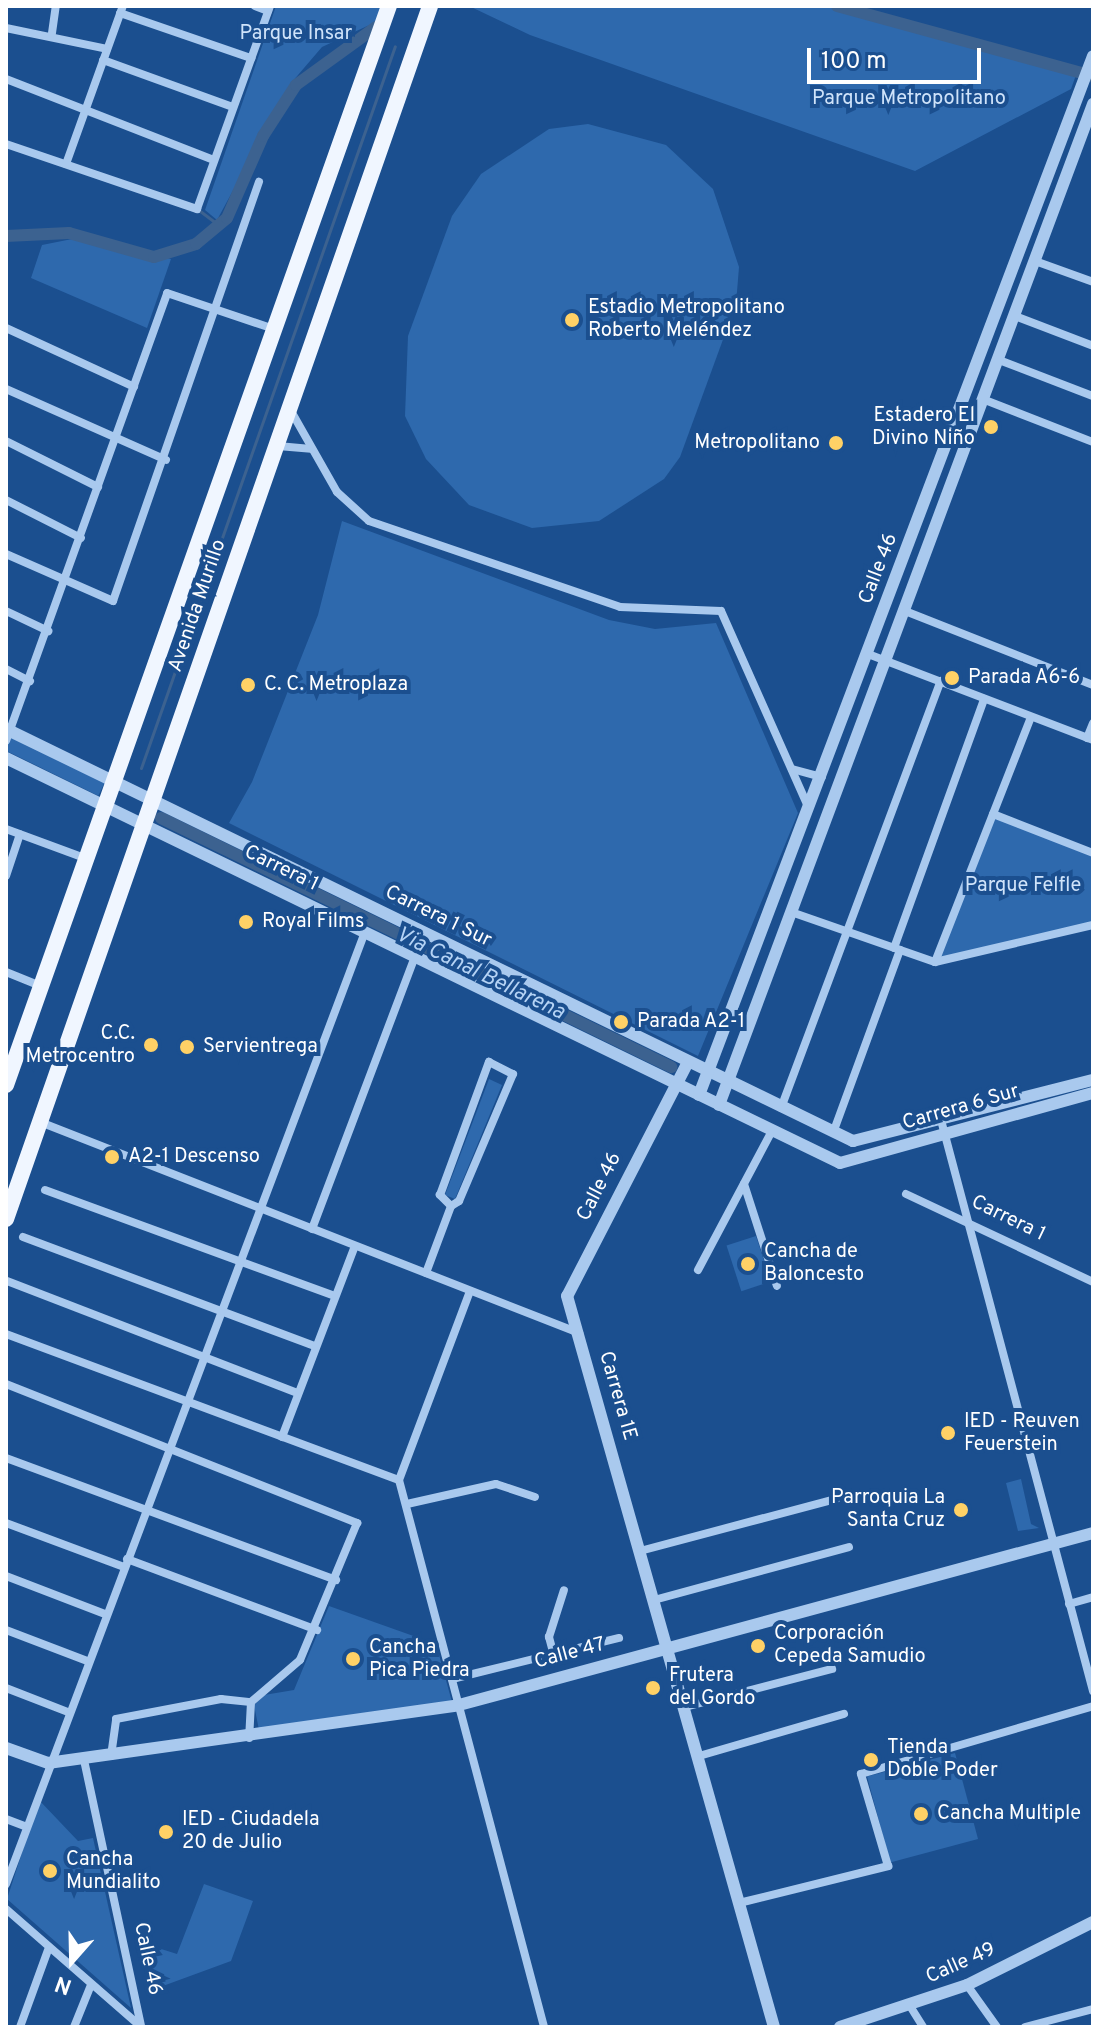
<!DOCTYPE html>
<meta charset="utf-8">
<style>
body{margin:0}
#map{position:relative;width:1099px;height:2033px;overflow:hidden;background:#1b4f8f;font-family:Overpass,sans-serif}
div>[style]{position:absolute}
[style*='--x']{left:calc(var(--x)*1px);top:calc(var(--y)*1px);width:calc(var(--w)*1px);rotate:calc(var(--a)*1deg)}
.green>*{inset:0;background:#2e69ad;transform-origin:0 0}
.stream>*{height:3px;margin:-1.5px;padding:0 1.5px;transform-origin:1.5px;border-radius:1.5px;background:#3c6290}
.canal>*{height:12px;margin:-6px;padding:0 6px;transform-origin:6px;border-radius:6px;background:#3c6290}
.minor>*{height:8px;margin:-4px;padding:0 4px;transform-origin:4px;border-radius:4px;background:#a9c9ee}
.tertiary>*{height:12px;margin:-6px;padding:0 6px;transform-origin:6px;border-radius:6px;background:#a9c9ee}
.primary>*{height:16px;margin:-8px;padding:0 8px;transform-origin:8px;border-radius:8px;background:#f0f6ff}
.dots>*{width:22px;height:22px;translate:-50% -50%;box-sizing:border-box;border:4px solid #1b4f8f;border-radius:50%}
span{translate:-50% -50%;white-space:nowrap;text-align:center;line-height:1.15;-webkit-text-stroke:8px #1b4f8f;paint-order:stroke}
.park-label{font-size:20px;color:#cfe3fa}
.poi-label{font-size:20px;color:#fff}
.left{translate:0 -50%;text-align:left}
.right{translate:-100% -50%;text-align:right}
.street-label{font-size:20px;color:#fff}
.water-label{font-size:22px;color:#b5d3f5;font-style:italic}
.frame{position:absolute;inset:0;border:8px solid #fff;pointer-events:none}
.north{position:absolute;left:32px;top:1921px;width:80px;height:80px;-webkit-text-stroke:6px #1b4f8f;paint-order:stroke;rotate:200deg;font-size:22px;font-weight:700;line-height:32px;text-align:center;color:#fff}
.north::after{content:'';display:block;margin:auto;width:28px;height:36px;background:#fff;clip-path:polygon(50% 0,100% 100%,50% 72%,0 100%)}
.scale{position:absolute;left:807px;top:48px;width:174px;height:36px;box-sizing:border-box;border:4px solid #fff;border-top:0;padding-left:10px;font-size:24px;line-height:28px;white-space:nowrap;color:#fff;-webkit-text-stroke:6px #1b4f8f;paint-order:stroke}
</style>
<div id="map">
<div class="green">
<div style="clip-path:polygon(276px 6px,383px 6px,378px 21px,322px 47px,292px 82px,217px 220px,205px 210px)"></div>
<div style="clip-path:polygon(469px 6px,851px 6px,844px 13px,1076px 75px,1071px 89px,915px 171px,530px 35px)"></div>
<div style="clip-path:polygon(588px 124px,666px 145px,713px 189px,739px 267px,736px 304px,680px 457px,664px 479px,599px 521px,532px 528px,469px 505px,426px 459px,405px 416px,408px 336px,452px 216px,481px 174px,549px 129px)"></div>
<div style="clip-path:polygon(72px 239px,171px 259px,147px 328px,31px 278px,42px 245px)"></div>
<div style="clip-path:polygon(342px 521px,609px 620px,655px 629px,716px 623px,798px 813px,698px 1056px,229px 823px,252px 782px,318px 615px)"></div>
<div style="left:6px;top:734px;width:110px;height:15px;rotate:26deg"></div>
<div style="clip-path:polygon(992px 817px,1093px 856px,1093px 923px,938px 960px)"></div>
<div style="clip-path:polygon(489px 1079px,502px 1085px,455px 1199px,445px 1195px)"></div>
<div style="left:756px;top:1236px;width:48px;height:31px;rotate:72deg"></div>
<div style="clip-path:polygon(1021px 1479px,1031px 1524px,1039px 1528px,1018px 1531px,1006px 1483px)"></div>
<div style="clip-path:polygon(329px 1606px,436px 1644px,452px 1702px,259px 1730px,254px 1705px,264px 1695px,294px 1690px)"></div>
<div style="left:955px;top:1753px;width:89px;height:91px;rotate:75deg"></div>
<div style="clip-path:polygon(39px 1800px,78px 1841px,93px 1838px,131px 2008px,7px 1899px)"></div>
<div style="clip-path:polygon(204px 1884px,253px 1901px,231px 1961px,152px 1990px,136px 1941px,177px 1954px)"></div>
</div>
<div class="stream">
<div style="--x:854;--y:10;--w:6;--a:-39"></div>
<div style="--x:200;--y:211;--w:25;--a:37"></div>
<div style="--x:141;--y:768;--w:765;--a:-70.62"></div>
</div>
<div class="canal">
<div style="--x:837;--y:6;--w:265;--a:15.3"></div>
<div style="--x:6;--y:236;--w:63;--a:-2.7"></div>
<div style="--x:69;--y:233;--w:88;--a:15.8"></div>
<div style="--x:154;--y:257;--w:44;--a:-17.2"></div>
<div style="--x:196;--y:244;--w:40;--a:-40"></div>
<div style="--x:227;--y:218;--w:90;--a:-66.3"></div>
<div style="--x:263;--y:136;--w:61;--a:-57.1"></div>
<div style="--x:296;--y:85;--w:99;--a:-35.9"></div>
<div style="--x:161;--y:818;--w:568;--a:26.02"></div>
</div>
<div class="minor">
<div style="--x:255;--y:6;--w:14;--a:21"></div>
<div style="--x:120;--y:13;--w:139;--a:19"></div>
<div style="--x:6;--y:28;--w:103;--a:11.7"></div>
<div style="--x:52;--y:33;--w:27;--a:-82"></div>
<div style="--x:103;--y:60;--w:138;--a:19.9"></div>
<div style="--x:6;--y:79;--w:223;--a:21.3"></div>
<div style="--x:6;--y:144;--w:202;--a:18.8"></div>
<div style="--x:197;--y:209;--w:216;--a:-70.2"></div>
<div style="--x:66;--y:164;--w:168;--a:-70.2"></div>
<div style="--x:1035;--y:261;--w:62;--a:19.9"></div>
<div style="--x:1015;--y:316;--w:84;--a:21"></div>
<div style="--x:6;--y:328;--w:141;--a:24.7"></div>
<div style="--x:999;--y:360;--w:101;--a:21"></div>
<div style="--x:6;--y:389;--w:175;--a:23.9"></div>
<div style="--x:985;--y:400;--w:116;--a:21.3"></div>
<div style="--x:291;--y:411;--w:93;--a:60.4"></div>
<div style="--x:337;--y:492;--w:43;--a:42.2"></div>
<div style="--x:369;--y:521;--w:265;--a:18.9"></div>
<div style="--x:620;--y:607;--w:101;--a:2.3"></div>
<div style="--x:721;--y:611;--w:214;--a:66"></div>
<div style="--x:6;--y:441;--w:103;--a:26.6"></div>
<div style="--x:278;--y:446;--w:33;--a:5"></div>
<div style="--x:6;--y:500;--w:84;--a:26.9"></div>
<div style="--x:6;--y:554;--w:117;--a:23.7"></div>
<div style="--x:113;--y:601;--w:444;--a:-70.8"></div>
<div style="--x:6;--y:611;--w:47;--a:25.5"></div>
<div style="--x:905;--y:611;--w:202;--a:21.5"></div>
<div style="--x:868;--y:654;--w:241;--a:20.9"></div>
<div style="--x:6;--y:669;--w:27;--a:27"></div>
<div style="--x:1087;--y:738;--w:16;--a:-68"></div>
<div style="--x:6;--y:741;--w:476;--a:-70.2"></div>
<div style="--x:167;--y:293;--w:113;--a:18.6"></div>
<div style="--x:792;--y:769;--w:31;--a:15"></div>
<div style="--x:993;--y:814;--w:107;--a:21.3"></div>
<div style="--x:6;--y:829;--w:86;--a:20.3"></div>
<div style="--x:6;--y:876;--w:44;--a:-71.6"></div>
<div style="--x:794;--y:913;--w:149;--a:19.2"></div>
<div style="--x:935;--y:962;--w:162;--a:-13.2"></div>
<div style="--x:894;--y:948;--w:265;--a:-70.1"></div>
<div style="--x:935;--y:962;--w:263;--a:-68.6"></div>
<div style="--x:6;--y:972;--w:38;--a:22"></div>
<div style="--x:489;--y:1062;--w:27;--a:27"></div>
<div style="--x:513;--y:1074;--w:138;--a:113"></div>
<div style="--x:459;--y:1201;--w:9;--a:148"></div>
<div style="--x:451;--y:1206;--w:16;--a:-135"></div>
<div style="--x:440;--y:1195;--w:142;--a:-69.8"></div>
<div style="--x:781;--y:1108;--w:456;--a:-69.5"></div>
<div style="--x:941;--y:1120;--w:591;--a:75.09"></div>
<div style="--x:40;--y:1122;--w:579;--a:21.38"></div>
<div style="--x:833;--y:1133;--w:195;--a:-69.9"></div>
<div style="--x:744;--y:1184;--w:107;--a:72.1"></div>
<div style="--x:45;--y:1190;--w:308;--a:20.1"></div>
<div style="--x:906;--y:1194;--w:207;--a:25.2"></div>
<div style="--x:312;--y:1229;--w:292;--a:-69.3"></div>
<div style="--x:23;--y:1237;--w:312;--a:20.5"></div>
<div style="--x:698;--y:1270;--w:157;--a:-62"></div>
<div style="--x:426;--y:1273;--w:72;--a:-69.5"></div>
<div style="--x:7;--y:1281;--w:312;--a:21.1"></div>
<div style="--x:6;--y:1334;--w:419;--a:20.4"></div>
<div style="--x:6;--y:1384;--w:378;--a:21.6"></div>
<div style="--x:357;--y:1523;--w:148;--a:112.6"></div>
<div style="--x:300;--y:1660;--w:65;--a:139.4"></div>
<div style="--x:251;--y:1702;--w:36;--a:93"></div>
<div style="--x:282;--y:1437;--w:204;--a:-69.1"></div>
<div style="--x:6;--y:1458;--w:352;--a:20.3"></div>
<div style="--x:399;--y:1480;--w:566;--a:75.15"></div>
<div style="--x:399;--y:1480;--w:202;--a:-69.4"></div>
<div style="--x:407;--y:1504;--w:91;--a:-12.7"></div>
<div style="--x:496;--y:1484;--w:41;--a:18.4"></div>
<div style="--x:6;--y:1523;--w:126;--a:20.4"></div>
<div style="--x:640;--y:1551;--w:203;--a:-14.9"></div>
<div style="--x:127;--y:1559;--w:203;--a:20.5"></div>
<div style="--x:6;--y:1576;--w:106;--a:21"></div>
<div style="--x:654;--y:1600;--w:202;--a:-15.2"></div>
<div style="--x:1069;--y:1604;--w:25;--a:-16"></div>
<div style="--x:6;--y:1630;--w:87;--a:20.9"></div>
<div style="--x:553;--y:1652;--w:16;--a:-105"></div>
<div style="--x:549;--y:1637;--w:49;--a:-72.3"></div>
<div style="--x:452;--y:1679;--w:172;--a:-13.8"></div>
<div style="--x:6;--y:1688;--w:66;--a:21.2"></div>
<div style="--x:685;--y:1707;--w:152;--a:-14.5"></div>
<div style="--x:111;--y:1756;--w:37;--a:-82"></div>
<div style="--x:116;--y:1719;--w:107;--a:-10.8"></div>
<div style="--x:221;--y:1699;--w:30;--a:6"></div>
<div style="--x:699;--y:1756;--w:151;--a:-16.2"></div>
<div style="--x:84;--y:1760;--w:273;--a:77.9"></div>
<div style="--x:6;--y:1819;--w:19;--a:21"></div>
<div style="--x:6;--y:1884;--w:1017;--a:-69.34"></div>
<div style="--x:739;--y:1903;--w:154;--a:-13.9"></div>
<div style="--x:888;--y:1866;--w:96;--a:-106.4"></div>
<div style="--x:861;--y:1774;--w:242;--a:-16.3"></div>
<div style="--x:6;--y:1909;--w:178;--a:41.1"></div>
<div style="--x:967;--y:1985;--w:52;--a:54.5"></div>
<div style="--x:910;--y:2006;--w:25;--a:58"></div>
<div style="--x:20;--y:2027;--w:82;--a:-70"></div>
<div style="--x:74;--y:2027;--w:45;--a:-68"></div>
<div style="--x:1025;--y:2027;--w:70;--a:-14.8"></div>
</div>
<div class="tertiary">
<div style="--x:6;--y:729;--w:942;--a:25.94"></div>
<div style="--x:853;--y:1141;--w:248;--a:-14.3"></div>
<div style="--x:6;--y:758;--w:927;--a:25.9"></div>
<div style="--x:840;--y:1163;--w:263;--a:-15.5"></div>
<div style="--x:688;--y:1062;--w:263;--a:117.3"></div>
<div style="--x:567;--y:1296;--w:760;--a:74.19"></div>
<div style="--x:699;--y:1095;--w:1111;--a:-69.23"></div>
<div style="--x:719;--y:1105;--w:1069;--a:-69.51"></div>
<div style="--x:6;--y:1748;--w:45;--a:19.7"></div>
<div style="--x:48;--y:1763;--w:415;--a:-8"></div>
<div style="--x:459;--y:1705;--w:657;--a:-15.18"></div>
<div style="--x:840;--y:2027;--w:134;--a:-18.3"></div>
<div style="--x:967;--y:1985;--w:141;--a:-26.6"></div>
</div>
<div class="primary">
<div style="--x:6;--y:1085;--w:1145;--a:-70.46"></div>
<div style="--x:6;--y:1219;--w:1285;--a:-70.73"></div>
</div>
<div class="dots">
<div style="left:572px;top:320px;background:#ffd166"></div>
<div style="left:991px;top:427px;background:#ffd166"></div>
<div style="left:836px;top:443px;background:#ffd166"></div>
<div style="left:952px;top:678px;background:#ffd166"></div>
<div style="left:248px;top:685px;background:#ffd166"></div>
<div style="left:246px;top:922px;background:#ffd166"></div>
<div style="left:621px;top:1022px;background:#ffd166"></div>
<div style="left:151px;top:1045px;background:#ffd166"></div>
<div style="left:187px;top:1047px;background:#ffd166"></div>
<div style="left:112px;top:1157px;background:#ffd166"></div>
<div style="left:748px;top:1264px;background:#ffd166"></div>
<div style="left:948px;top:1433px;background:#ffd166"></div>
<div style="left:961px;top:1510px;background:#ffd166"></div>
<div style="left:758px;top:1646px;background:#ffd166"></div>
<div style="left:353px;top:1659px;background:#ffd166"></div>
<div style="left:653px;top:1688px;background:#ffd166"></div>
<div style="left:871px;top:1760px;background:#ffd166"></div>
<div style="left:921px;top:1814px;background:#ffd166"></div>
<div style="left:166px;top:1832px;background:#ffd166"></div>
<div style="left:50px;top:1871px;background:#ffd166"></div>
</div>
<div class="park-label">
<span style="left:296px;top:34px">Parque Insar</span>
<span style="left:909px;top:99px">Parque Metropolitano</span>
<span style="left:1023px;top:886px">Parque Felfle</span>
</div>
<div class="poi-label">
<span class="left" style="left:588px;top:320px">Estadio Metropolitano<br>Roberto Meléndez</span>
<span class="right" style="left:975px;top:428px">Estadero El<br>Divino Niño</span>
<span class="right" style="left:820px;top:443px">Metropolitano</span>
<span class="left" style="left:968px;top:678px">Parada A6-6</span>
<span class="left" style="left:264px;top:685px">C. C. Metroplaza</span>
<span class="left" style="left:262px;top:922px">Royal Films</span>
<span class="left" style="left:637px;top:1022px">Parada A2-1</span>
<span class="right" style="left:135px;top:1046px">C.C.<br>Metrocentro</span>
<span class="left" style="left:203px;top:1047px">Servientrega</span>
<span class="left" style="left:128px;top:1157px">A2-1 Descenso</span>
<span class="left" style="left:764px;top:1264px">Cancha de<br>Baloncesto</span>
<span class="left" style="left:964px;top:1434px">IED - Reuven<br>Feuerstein</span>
<span class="right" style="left:945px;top:1510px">Parroquia La<br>Santa Cruz</span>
<span class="left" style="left:774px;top:1646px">Corporación<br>Cepeda Samudio</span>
<span class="left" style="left:369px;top:1660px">Cancha<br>Pica Piedra</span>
<span class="left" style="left:669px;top:1688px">Frutera<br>del Gordo</span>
<span class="left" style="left:887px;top:1760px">Tienda<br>Doble Poder</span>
<span class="left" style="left:937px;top:1814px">Cancha Multiple</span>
<span class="left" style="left:182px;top:1832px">IED - Ciudadela<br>20 de Julio</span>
<span class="left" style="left:66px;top:1872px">Cancha<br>Mundialito</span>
</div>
<div class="street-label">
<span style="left:879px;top:569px;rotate:-69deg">Calle 46</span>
<span style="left:198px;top:606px;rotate:-71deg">Avenida Murillo</span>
<span style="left:281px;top:869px;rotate:26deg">Carrera 1</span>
<span style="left:438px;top:917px;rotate:26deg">Carrera 1 Sur</span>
<span style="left:961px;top:1108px;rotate:-16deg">Carrera 6 Sur</span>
<span style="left:600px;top:1187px;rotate:-63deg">Calle 46</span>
<span style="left:1008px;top:1219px;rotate:26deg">Carrera 1</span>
<span style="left:617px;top:1396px;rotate:74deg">Carrera 1E</span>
<span style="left:570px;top:1654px;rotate:-15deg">Calle 47</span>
<span style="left:147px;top:1959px;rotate:78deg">Calle 46</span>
<span style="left:961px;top:1964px;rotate:-24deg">Calle 49</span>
</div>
<div class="water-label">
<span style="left:480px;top:974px;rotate:26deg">Via Canal Bellarena</span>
</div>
<div class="frame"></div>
<div class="north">N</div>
<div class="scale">100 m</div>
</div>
